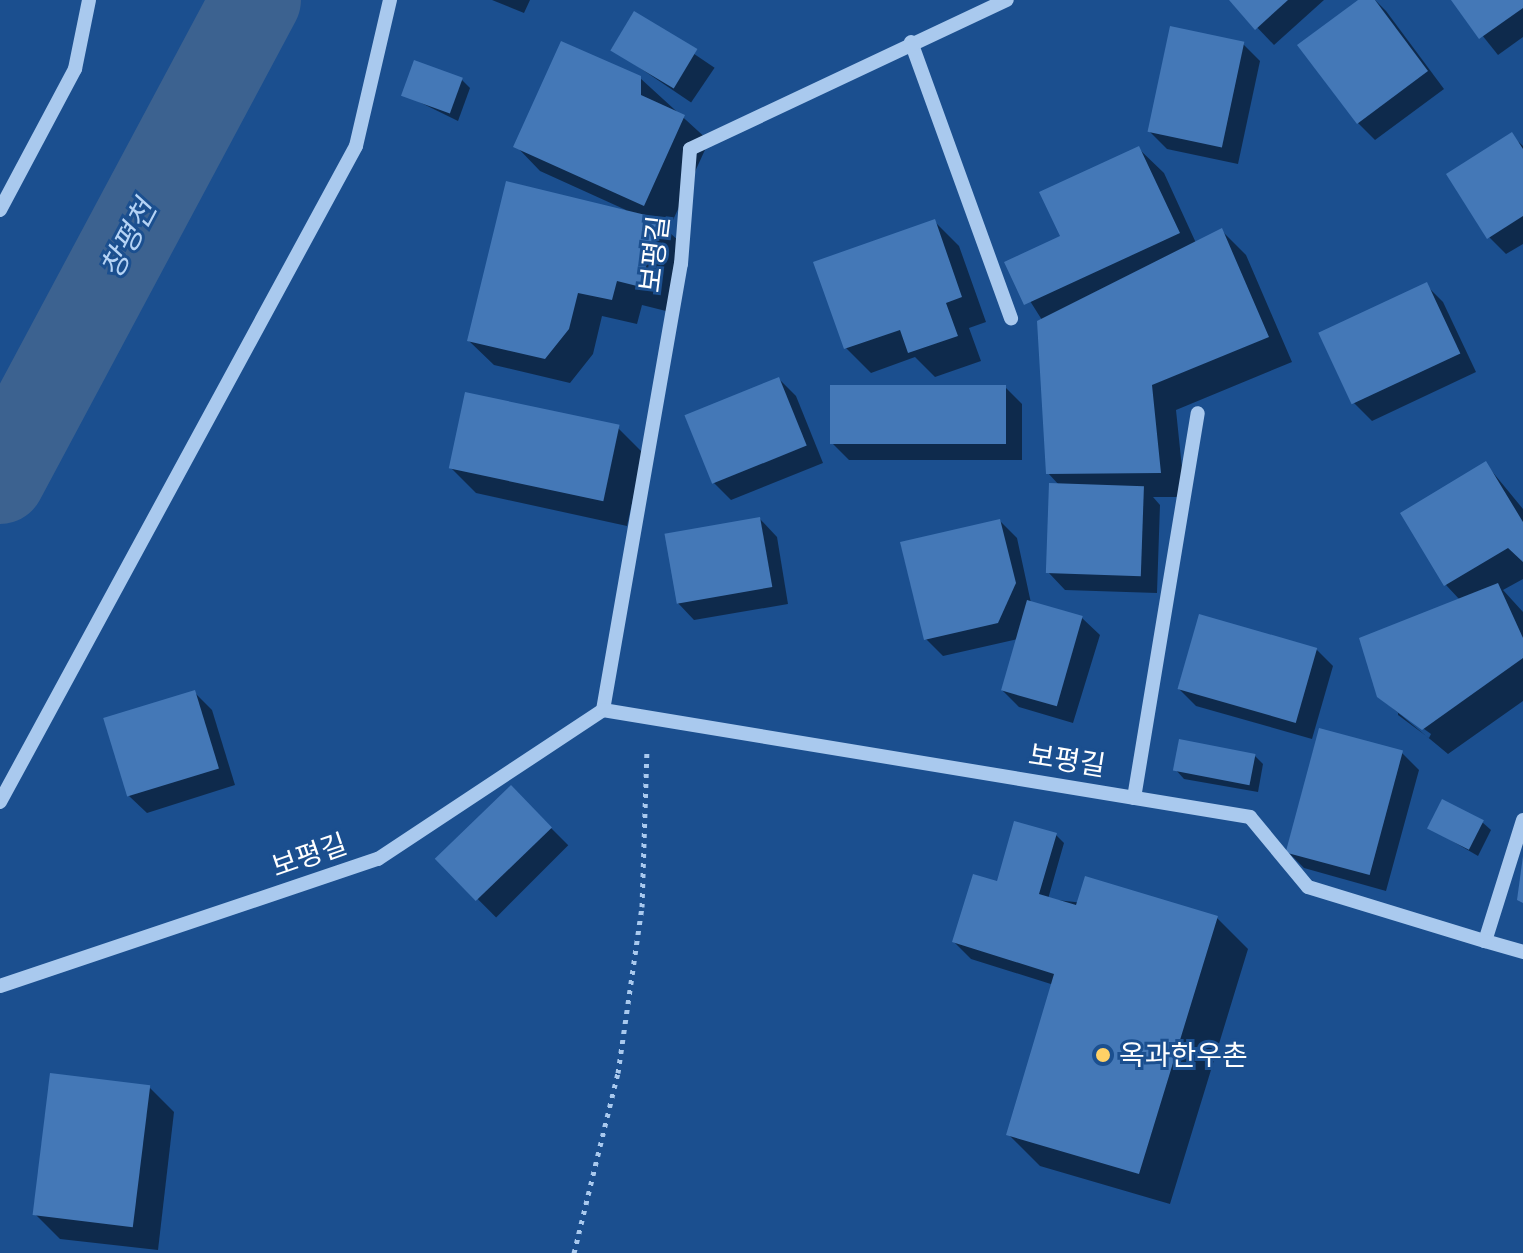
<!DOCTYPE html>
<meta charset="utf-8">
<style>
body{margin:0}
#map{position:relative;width:1523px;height:1253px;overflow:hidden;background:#1b4f8f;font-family:"Golos Text","Noto Sans KR",sans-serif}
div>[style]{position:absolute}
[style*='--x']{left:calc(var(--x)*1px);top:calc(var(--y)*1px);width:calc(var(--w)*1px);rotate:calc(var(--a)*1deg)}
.shadow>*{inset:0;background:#0007;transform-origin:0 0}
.river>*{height:90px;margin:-45px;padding:0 45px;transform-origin:45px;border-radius:45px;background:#3c6290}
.building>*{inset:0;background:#4478b7;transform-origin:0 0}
.path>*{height:5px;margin-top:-2.5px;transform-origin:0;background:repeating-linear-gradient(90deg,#a9c9ee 0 4px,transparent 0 10px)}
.minor>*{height:14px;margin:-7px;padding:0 7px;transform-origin:7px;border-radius:7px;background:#a9c9ee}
.dots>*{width:22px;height:22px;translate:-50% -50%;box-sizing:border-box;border:4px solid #1b4f8f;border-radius:50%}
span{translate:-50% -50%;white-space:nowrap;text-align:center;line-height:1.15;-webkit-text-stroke:6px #1b4f8f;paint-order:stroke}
.street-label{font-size:28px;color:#fff}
.poi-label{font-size:28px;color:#fff}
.left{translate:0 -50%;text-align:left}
.water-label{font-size:30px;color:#b5d3f5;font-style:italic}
</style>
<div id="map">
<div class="shadow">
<div style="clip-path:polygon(492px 0,530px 0,524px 13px)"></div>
<div style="clip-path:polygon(1231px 0,1324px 0,1274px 45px)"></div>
<div style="clip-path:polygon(1361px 0,1375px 0,1386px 11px,1444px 89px,1375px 140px,1358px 123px)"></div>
<div style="clip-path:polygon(1454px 0,1523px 0,1523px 37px,1498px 55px)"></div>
<div style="left:635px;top:14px;width:96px;height:42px;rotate:34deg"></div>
<div style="clip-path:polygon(1243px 44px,1260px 61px,1238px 164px,1167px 149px,1150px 132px)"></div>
<div style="clip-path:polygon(640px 78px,709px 141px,668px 231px,682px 244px,666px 311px,642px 305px,637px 324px,602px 316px,593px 354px,570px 383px,494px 365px,469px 341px,626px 210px,540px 171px,516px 146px)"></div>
<div style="clip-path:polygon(462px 80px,470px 88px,458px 121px,403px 94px)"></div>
<div style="clip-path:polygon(1511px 135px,1523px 146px,1523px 244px,1506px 254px,1489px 237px)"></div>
<div style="clip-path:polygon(1139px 149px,1164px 173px,1196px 243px,1221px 230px,1246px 255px,1292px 362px,1176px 410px,1185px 497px,1153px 497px,1160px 505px,1157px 593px,1065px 590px,1048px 572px,1059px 485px,1048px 473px,1042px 320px,1006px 263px,1062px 236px)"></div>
<div style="clip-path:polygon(934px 221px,959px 246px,986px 322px,969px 328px,981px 361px,935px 377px,915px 357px,871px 373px,846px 348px)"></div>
<div style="clip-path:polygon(1426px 285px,1443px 302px,1476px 372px,1372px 421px,1354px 403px)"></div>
<div style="clip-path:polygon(779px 379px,796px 396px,823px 463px,731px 500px,714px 483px)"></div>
<div style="clip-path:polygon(1005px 387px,1022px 404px,1022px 460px,849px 460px,832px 443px)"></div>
<div style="clip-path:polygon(618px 428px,643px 453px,627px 526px,476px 493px,451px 468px)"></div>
<div style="clip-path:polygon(evenodd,1486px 464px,1523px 509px,1523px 579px,1503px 590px,1523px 612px,1523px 701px,1448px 754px,1378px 696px,1460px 600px,1446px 585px,1486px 464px,1398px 710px,1431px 734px,1429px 738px,1398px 715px,1398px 710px)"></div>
<div style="clip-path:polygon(760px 519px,777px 537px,788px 604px,694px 620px,677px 602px)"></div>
<div style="clip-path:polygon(1000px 521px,1017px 538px,1031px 603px,1082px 618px,1100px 635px,1073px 723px,1019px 707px,1002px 690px,1018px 639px,943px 656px,926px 639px)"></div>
<div style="clip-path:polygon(1316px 649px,1333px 666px,1312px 739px,1196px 706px,1179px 689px)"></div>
<div style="clip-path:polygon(194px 692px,212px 710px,235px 785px,147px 813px,129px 796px)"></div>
<div style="clip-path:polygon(1402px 753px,1419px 770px,1386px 891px,1304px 868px,1287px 851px)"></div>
<div style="clip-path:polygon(1255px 756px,1263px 764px,1258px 792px,1184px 779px,1176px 770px)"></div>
<div style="left:511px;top:788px;width:81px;height:102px;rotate:45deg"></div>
<div style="clip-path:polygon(1482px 822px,1491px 830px,1478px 856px,1430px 828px)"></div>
<div style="clip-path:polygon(1056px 835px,1064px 843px,1048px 899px,1217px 918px,1248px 949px,1170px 1204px,1040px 1166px,1008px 1134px,1054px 985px,971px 959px,954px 942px)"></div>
<div style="clip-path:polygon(149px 1087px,174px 1112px,158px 1250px,60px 1239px,35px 1214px)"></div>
</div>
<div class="river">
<div style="--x:0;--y:479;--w:543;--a:-61.88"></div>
</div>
<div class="building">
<div style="clip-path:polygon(1229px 0,1288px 0,1255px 30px)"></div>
<div style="clip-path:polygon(1358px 0,1375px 0,1428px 71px,1357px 124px,1297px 45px)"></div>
<div style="clip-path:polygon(1451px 0,1523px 0,1523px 8px,1479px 39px)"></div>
<div style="left:634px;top:11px;width:74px;height:46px;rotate:31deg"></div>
<div style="left:1170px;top:26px;width:76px;height:108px;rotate:12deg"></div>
<div style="clip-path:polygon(561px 41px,641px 76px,641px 95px,685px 115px,644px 206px,513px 147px)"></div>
<div style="left:414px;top:60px;width:52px;height:38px;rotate:20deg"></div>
<div style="clip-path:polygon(1512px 132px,1523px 149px,1523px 216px,1487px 239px,1446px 174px)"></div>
<div style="clip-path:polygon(1139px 146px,1180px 233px,1024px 305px,1004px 262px,1060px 236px,1039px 192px)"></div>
<div style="clip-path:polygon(506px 181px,658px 218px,641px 287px,617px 281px,612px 300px,578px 293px,569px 329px,545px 359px,467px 341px)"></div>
<div style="clip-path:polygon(935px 219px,962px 297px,946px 303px,958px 336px,908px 353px,900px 330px,844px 349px,813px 262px)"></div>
<div style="clip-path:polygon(1222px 228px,1269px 337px,1152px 385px,1161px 473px,1046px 474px,1037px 321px)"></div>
<div style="left:1427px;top:282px;width:79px;height:120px;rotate:65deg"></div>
<div style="left:779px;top:377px;width:74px;height:102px;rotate:68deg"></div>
<div style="left:830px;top:385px;width:176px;height:59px"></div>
<div style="left:465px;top:392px;width:158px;height:78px;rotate:12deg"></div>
<div style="clip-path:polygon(1486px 461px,1523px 522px,1523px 562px,1508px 548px,1444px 586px,1400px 513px)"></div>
<div style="left:1049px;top:483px;width:95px;height:90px;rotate:2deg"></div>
<div style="left:760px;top:517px;width:71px;height:97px;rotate:80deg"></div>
<div style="clip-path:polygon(1000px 519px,1016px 583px,998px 623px,924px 640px,900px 542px)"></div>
<div style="clip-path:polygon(1498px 583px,1523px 638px,1523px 658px,1422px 730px,1377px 697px,1359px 638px)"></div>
<div style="left:1027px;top:600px;width:58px;height:94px;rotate:16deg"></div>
<div style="left:1199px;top:614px;width:123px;height:78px;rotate:16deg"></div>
<div style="left:195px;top:690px;width:82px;height:96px;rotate:73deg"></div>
<div style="left:1319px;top:728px;width:87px;height:129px;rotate:15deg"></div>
<div style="left:1179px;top:739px;width:78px;height:32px;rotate:11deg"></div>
<div style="left:511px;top:785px;width:59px;height:106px;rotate:46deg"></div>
<div style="left:1442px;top:799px;width:47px;height:33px;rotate:27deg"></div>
<div style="clip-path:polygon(1014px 821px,1057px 833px,1039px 894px,1076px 905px,1085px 876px,1218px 916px,1139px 1174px,1006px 1135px,1054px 974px,952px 942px,973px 874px,997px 881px)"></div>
<div style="clip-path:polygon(1523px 856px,1523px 903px,1517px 900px)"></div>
<div style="left:50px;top:1073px;width:101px;height:143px;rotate:7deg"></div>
</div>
<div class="path">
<div style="--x:574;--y:1253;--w:185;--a:-76.3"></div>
<div style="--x:618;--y:1073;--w:168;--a:-81.8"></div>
<div style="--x:642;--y:907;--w:158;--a:-88.2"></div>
</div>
<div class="minor">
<div style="--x:911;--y:42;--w:294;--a:70.1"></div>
<div style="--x:0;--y:210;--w:160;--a:-62"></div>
<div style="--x:75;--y:69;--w:70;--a:-78.5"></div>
<div style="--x:603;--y:710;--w:453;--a:-80.1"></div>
<div style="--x:681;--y:264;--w:115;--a:-85.5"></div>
<div style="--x:690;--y:149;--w:350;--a:-25.2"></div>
<div style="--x:1134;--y:798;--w:390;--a:-80.6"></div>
<div style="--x:0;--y:802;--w:746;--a:-61.51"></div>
<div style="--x:356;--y:146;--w:150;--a:-76.9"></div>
<div style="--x:1523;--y:820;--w:127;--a:107.4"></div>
<div style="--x:1485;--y:941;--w:40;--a:16"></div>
<div style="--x:0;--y:986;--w:399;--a:-18.6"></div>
<div style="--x:378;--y:859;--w:270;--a:-33.5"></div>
<div style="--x:603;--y:710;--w:656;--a:9.39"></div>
<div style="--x:1250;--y:817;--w:91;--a:50.4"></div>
<div style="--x:1308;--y:887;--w:185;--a:17"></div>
</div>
<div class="dots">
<div style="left:1103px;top:1055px;background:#ffd166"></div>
</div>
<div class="street-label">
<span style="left:654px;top:254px;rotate:-83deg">보평길</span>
<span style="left:1067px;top:760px;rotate:9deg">보평길</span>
<span style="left:309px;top:855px;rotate:-19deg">보평길</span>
</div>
<div class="poi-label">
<span class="left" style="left:1119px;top:1055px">옥과한우촌</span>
</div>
<div class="water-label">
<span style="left:128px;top:239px;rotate:-62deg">창평천</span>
</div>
</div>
